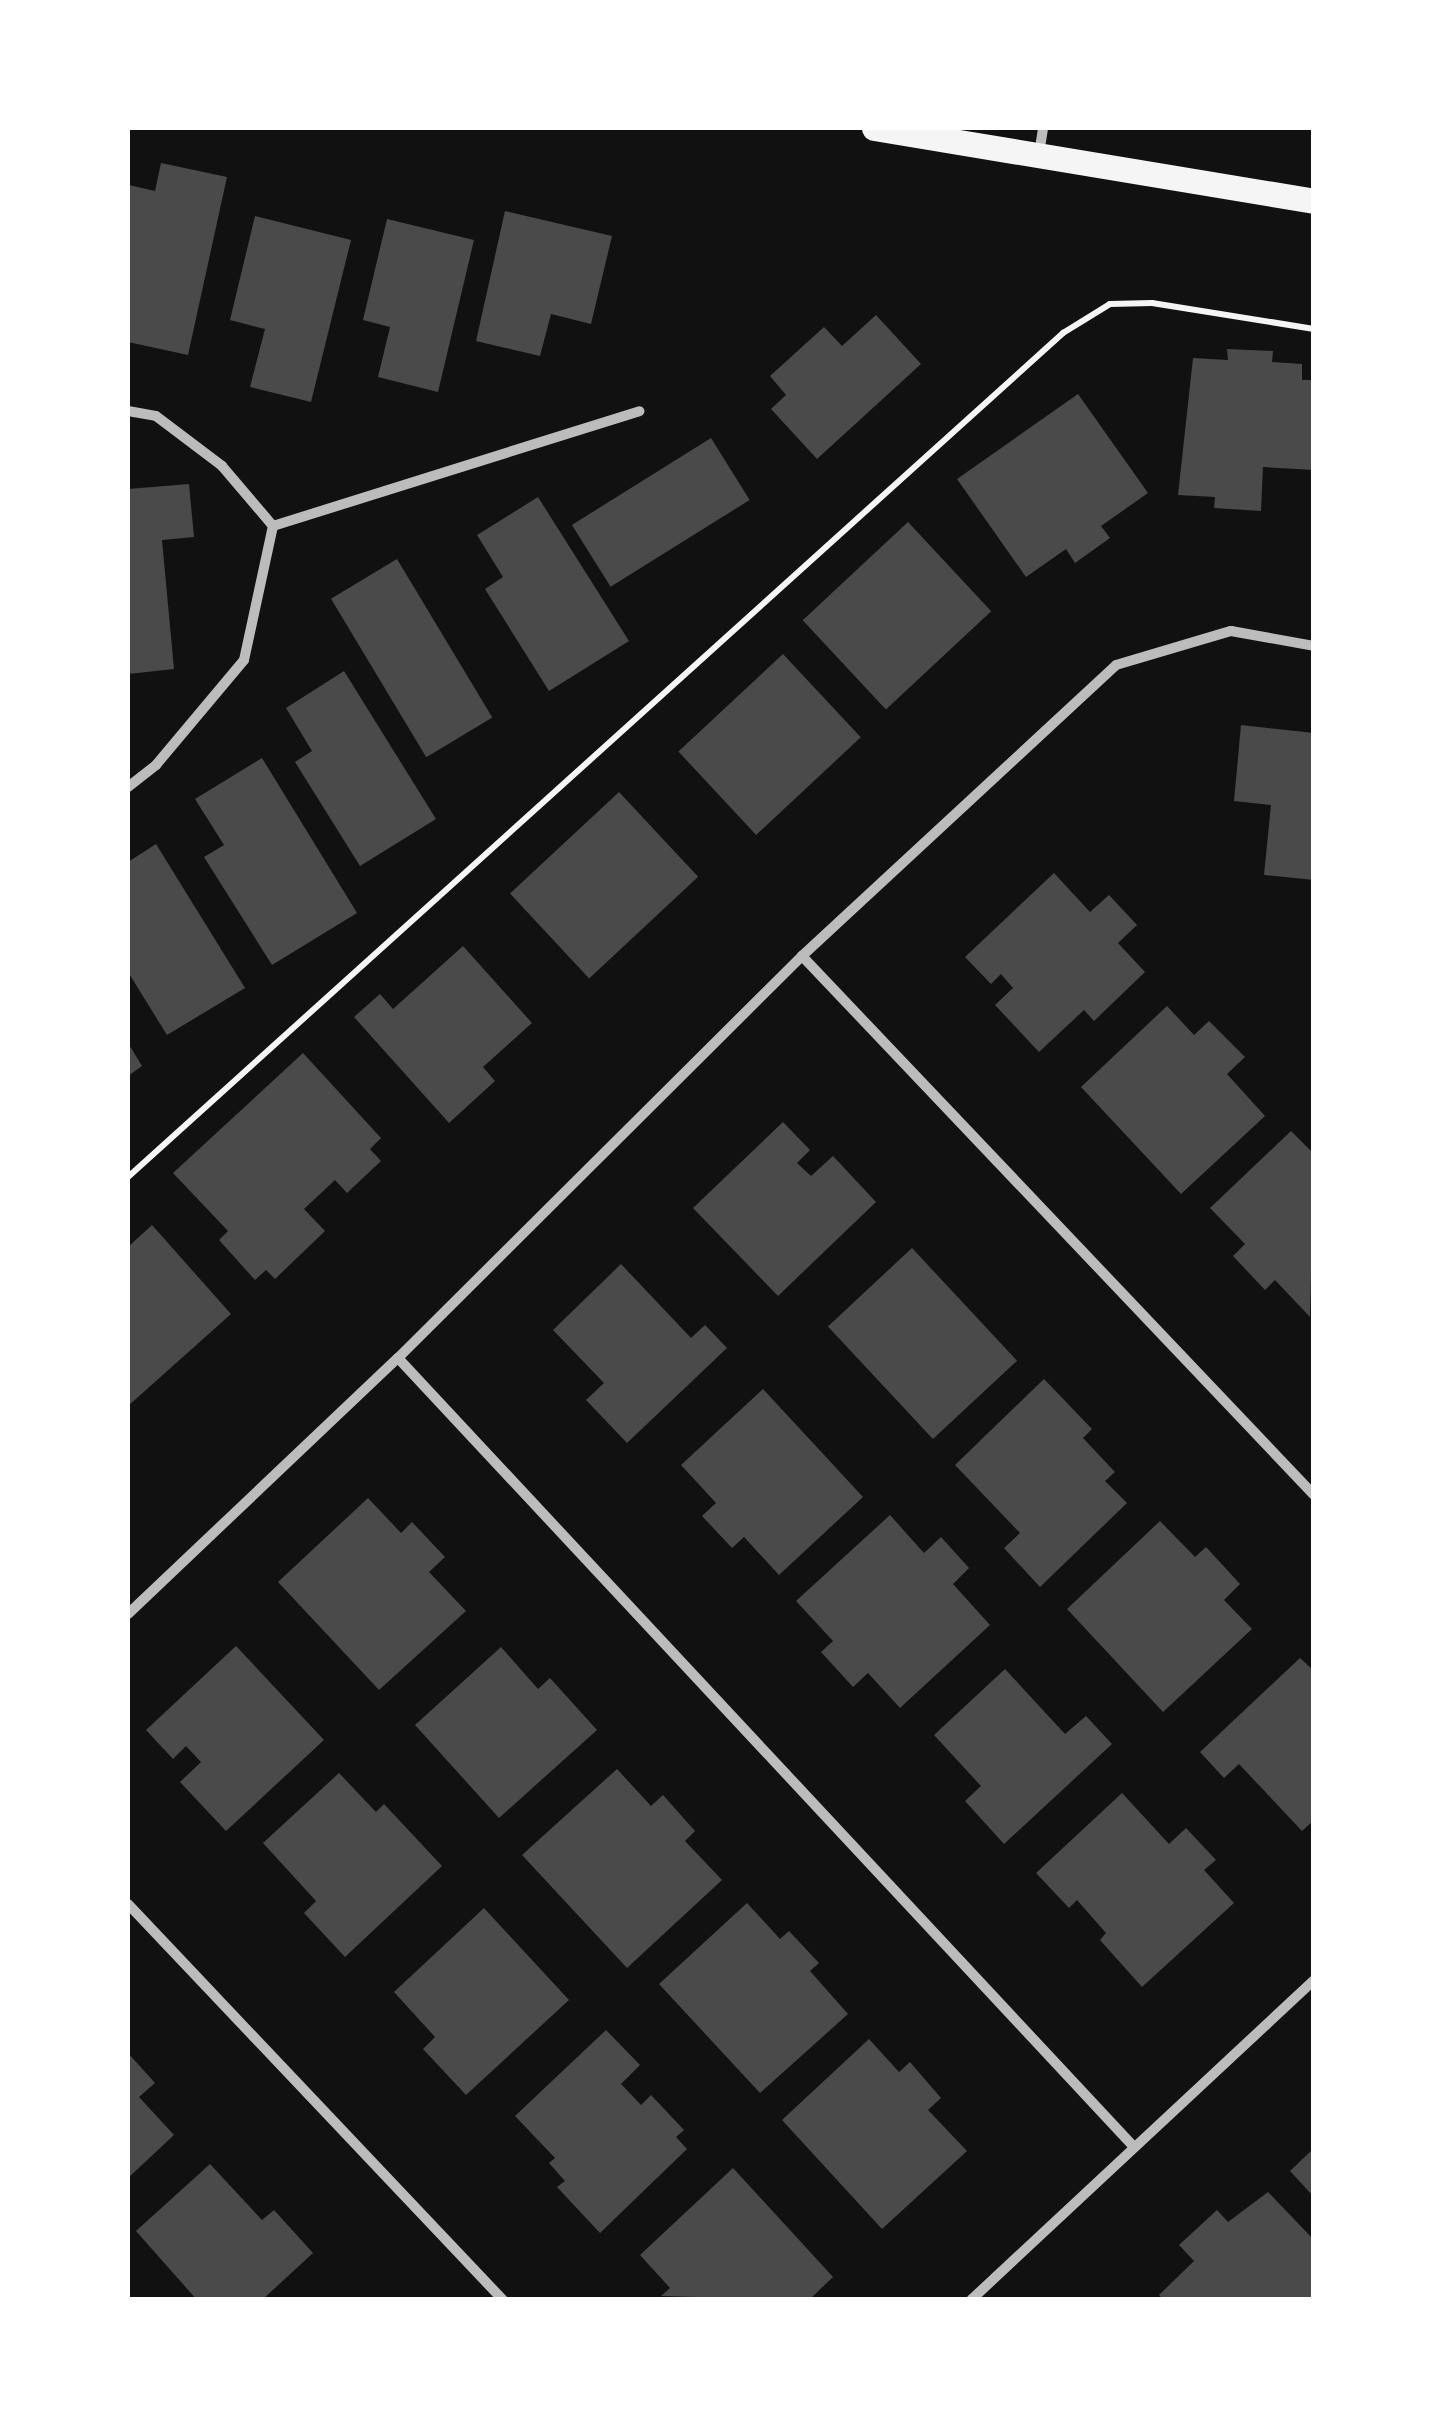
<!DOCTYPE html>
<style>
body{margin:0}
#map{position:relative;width:1441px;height:2427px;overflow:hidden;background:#111;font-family:"Alegreya Sans",sans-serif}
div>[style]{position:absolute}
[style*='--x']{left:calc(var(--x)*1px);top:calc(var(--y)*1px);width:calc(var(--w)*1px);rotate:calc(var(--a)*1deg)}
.building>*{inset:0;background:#4a4a4a;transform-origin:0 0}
.path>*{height:6px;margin:-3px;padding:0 3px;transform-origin:3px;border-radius:3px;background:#f5f5f5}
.minor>*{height:10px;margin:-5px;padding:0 5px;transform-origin:5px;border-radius:5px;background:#bcbcbc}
.primary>*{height:25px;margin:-12.5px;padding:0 12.5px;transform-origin:12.5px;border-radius:12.5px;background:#f5f5f5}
span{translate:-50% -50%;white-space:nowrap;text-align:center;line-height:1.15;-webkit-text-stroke:10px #fff;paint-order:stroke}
.frame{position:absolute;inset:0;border:130px solid #fff;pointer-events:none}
</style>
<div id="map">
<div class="building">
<div style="clip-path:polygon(161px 163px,227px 177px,188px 355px,128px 342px,128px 192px,129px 185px,155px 191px)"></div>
<div style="clip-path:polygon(505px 211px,612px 236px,591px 324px,551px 314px,540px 356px,476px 341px)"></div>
<div style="clip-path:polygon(255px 216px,351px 240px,311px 402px,250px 387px,265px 329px,230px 320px)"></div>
<div style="clip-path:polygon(387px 219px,474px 240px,438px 392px,378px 377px,390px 327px,363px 320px)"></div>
<div style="clip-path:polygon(876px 315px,921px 364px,817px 459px,771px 409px,786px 395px,770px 376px,824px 327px,842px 346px)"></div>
<div style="clip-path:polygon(1227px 349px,1273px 351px,1272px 362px,1302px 364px,1302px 380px,1314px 380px,1314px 470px,1263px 467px,1261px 511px,1214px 508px,1215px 497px,1178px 495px,1193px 358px,1228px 360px)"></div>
<div style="clip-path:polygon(1078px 394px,1148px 493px,1101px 526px,1110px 538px,1075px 563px,1066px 549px,1026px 577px,957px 479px)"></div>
<div style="left:711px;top:438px;width:73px;height:164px;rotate:58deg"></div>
<div style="clip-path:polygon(189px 484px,194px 537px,162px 540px,174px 669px,128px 674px,128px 489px)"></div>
<div style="clip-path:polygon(538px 497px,629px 641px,549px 691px,485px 589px,503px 577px,477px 535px)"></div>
<div style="left:908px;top:522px;width:122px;height:144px;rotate:47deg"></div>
<div style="left:397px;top:559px;width:185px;height:77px;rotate:59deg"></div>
<div style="left:783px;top:654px;width:114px;height:143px;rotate:47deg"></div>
<div style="clip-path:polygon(344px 671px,436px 819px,360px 866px,295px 762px,312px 751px,286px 708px)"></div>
<div style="clip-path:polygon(1241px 725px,1314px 733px,1314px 880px,1264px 875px,1271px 805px,1234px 801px)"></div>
<div style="clip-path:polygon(262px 758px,357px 913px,272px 965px,204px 857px,224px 845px,195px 799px)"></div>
<div style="left:619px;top:792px;width:116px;height:149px;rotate:47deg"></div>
<div style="clip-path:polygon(156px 844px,245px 988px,167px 1035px,128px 972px,128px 862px)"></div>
<div style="clip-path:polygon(1054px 873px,1090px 912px,1109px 895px,1137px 925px,1118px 943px,1145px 972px,1094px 1021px,1084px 1010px,1039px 1052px,995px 1005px,1013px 988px,1001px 974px,991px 984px,965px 957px)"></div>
<div style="clip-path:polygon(463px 946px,532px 1023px,483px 1067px,495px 1081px,449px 1123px,354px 1017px,380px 994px,393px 1009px)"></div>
<div style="clip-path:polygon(1167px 1006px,1194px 1035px,1209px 1021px,1245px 1057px,1227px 1074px,1265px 1116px,1181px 1194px,1081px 1087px)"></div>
<div style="clip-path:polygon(128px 1043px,142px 1066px,128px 1076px)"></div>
<div style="clip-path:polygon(303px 1053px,381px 1138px,370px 1149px,381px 1161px,347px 1193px,335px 1180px,304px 1209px,325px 1231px,275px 1279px,266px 1270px,255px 1280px,219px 1240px,228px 1231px,173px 1173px)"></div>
<div style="clip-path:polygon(783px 1122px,810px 1150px,797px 1163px,811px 1176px,833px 1156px,876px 1202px,778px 1296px,693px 1208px)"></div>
<div style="clip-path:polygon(1291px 1131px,1314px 1154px,1310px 1317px,1275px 1280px,1265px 1290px,1233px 1256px,1245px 1244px,1210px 1208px)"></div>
<div style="clip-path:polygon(152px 1225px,231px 1314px,128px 1406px,128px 1247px)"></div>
<div style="left:912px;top:1248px;width:154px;height:115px;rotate:47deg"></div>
<div style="clip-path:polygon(621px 1264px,691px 1338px,705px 1325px,727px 1348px,627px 1443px,586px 1400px,604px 1383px,553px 1330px)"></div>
<div style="clip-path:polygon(1044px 1379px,1092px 1429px,1083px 1438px,1115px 1472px,1105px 1481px,1127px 1503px,1040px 1587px,1004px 1548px,1020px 1533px,955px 1465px)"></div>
<div style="clip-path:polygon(763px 1389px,863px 1497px,779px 1575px,744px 1537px,732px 1548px,702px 1516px,716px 1503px,681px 1465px)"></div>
<div style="clip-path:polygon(368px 1498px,401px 1533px,412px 1522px,445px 1557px,429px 1572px,466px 1611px,379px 1690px,278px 1582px)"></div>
<div style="clip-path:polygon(890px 1515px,924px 1553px,941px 1537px,969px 1568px,953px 1584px,990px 1625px,900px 1708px,868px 1673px,853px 1687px,821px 1652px,833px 1641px,796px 1601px)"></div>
<div style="clip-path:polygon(1160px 1521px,1195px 1557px,1206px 1547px,1240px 1584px,1224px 1600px,1252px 1629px,1163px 1712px,1067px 1609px)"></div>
<div style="clip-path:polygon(236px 1646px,324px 1740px,226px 1831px,180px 1782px,201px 1762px,186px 1746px,173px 1759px,146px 1730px)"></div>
<div style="clip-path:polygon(501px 1647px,538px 1689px,550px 1678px,597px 1730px,499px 1818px,415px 1725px)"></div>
<div style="clip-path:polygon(1300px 1658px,1314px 1671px,1314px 1820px,1302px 1831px,1239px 1764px,1224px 1778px,1200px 1752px)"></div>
<div style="clip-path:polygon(1005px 1669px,1065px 1734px,1086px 1716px,1112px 1744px,1004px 1844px,965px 1801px,981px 1786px,934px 1735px)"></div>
<div style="clip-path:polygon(617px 1769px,651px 1806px,663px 1795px,695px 1831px,685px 1841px,722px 1880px,627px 1968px,522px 1855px)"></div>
<div style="clip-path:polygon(339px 1773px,376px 1812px,384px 1804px,442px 1866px,345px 1957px,304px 1913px,316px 1901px,263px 1843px)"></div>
<div style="clip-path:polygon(1122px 1793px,1169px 1844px,1186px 1828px,1216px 1860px,1204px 1870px,1234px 1903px,1142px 1987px,1100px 1940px,1106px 1933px,1077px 1900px,1069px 1908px,1036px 1873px)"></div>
<div style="clip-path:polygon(747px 1903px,780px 1939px,789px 1931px,819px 1963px,810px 1971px,848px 2014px,760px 2093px,659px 1984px)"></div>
<div style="clip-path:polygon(484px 1908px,569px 2000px,466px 2095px,423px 2049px,435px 2037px,394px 1992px)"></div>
<div style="clip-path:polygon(606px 2030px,640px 2065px,621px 2084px,641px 2105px,651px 2095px,684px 2130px,676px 2137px,687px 2149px,600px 2233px,557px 2187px,565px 2181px,549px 2163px,555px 2158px,515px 2116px)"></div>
<div style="clip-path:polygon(869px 2039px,899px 2072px,910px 2062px,941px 2098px,928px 2110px,967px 2151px,882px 2229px,782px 2120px)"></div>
<div style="clip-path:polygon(128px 2053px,155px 2083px,139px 2097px,174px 2135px,128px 2178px)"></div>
<div style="clip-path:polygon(1314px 2148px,1314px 2197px,1290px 2171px)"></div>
<div style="clip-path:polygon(210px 2164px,262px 2220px,274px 2210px,313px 2253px,262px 2300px,197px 2300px,136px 2231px)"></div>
<div style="clip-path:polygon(733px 2168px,833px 2277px,809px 2300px,661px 2296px,670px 2288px,640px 2255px)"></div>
<div style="clip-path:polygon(1268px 2192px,1314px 2240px,1314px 2300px,1164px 2300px,1159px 2295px,1194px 2261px,1179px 2245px,1217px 2210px,1228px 2222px)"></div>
</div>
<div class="path">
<div style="--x:128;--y:1177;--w:1260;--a:-42.07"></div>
<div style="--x:1063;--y:333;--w:55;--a:-31.7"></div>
<div style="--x:1110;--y:304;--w:42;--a:-1.4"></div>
<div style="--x:1152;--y:303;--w:164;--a:9.1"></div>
</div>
<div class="minor">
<div style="--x:1039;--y:154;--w:26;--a:-81"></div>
<div style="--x:128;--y:411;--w:28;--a:10"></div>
<div style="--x:156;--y:416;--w:83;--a:37.1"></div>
<div style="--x:222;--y:466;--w:79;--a:49.6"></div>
<div style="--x:273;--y:526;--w:384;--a:-17.4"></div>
<div style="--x:128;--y:787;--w:36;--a:-38"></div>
<div style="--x:156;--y:765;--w:137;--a:-50"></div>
<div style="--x:244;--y:660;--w:137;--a:-77.8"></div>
<div style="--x:802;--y:956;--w:743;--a:46.47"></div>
<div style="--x:398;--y:1358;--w:1079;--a:46.99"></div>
<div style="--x:128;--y:1614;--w:372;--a:-43.5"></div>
<div style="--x:398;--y:1358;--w:570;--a:-44.86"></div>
<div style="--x:802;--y:956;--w:428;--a:-42.8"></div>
<div style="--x:1116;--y:665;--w:120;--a:-16.5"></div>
<div style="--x:1231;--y:631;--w:84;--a:10.2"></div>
<div style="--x:128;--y:1904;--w:545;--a:46.56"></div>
<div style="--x:971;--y:2300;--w:469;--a:-43"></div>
</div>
<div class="primary">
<div style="--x:874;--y:128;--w:446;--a:9.4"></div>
</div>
<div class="frame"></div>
</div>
